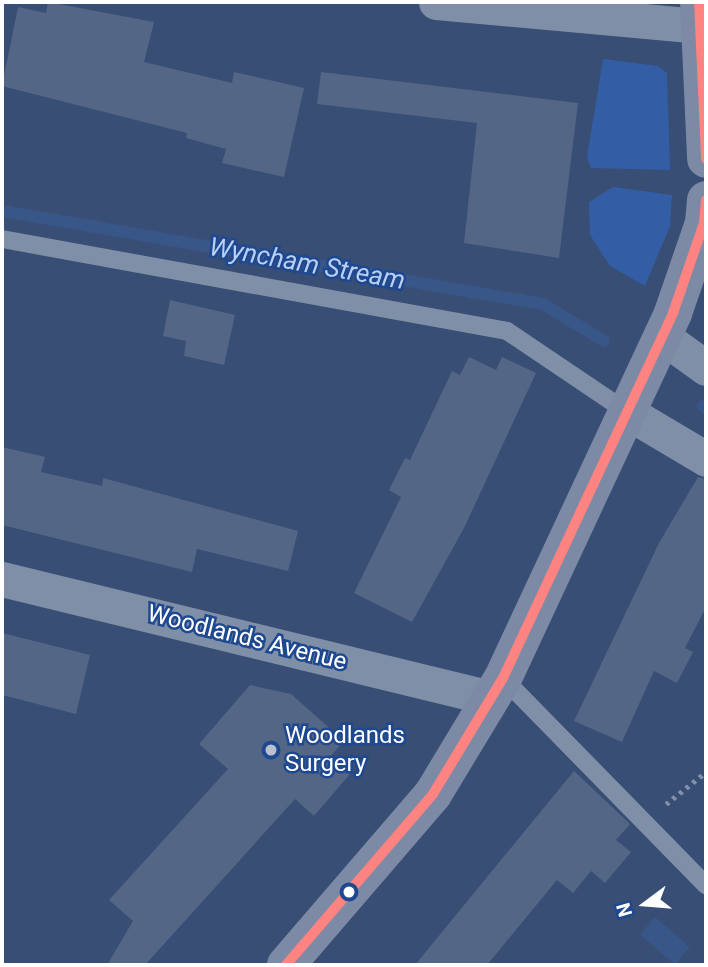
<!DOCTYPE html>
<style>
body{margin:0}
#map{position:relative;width:708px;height:967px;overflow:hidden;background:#384e75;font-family:Roboto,sans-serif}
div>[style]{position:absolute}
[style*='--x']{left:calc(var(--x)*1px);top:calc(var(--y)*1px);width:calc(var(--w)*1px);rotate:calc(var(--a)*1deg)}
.green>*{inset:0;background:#335ea5}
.water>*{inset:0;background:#395689;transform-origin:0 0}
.stream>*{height:12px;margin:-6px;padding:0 6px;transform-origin:6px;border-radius:6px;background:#395689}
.building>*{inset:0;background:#546686}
.path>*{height:4.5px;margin-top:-2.25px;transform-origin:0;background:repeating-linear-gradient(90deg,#7f8fa8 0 3.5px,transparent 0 8.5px)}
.service>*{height:18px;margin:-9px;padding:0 9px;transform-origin:9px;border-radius:9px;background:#7f8fa8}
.minor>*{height:35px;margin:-17.5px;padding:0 17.5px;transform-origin:17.5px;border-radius:17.5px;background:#7f8fa8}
.secondary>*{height:38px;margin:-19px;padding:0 19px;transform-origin:19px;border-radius:19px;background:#7c8aa5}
.bus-1>*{height:10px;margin:-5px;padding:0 5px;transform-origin:5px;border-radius:5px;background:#ff8380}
.dots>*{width:19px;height:19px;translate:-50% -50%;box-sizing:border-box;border:4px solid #1e488f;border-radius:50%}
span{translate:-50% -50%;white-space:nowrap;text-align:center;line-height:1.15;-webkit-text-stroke:5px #1e488f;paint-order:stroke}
.street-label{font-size:24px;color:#fff}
.poi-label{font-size:24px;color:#fff}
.left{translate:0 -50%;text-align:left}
.water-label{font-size:26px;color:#b9d0f4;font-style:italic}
.frame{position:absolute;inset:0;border:4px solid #fff;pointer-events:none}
.north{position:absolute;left:610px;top:869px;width:70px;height:70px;-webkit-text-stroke:5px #1e488f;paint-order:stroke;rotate:254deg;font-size:19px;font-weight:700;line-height:28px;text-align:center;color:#fff}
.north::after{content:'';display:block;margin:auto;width:24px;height:32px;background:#fff;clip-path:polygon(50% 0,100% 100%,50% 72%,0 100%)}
</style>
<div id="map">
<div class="green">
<div style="clip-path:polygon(603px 59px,658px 66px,667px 73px,670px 170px,591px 168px,587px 157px)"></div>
<div style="clip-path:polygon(613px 187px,672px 195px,670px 226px,645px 286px,610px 266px,590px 235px,589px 202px)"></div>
</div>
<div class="water">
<div style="left:655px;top:917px;width:46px;height:23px;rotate:41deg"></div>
</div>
<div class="stream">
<div style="--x:2;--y:211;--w:549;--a:9.75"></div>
<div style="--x:543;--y:304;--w:71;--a:31.2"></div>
<div style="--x:703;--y:406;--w:4;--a:34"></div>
</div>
<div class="building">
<div style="clip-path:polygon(48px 2px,154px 22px,144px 62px,232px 83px,234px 72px,304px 88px,284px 177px,222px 163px,226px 149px,186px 138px,187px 133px,2px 86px,18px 7px,46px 13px)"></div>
<div style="clip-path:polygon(321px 72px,578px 103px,559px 258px,464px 243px,477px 123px,317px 104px)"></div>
<div style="clip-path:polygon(170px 300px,235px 315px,224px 365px,184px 356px,186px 341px,163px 336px)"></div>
<div style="clip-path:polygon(469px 357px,496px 370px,502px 357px,536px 373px,464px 528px,412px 622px,354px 593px,401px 497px,389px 490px,405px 458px,410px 460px,452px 371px,460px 375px)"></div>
<div style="clip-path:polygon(2px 447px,45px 457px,41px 472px,102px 486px,103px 478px,298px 531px,288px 571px,197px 549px,192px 572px,2px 525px)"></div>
<div style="clip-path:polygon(698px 477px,706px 479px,706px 607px,685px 648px,693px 652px,677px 683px,654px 671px,622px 742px,574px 721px,659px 543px)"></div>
<div style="clip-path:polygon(2px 633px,90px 655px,76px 714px,2px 695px)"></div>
<div style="clip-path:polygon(250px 685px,291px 694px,344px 741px,330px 757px,350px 774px,314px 816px,295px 799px,145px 965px,107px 965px,133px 921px,109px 900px,228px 769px,199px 744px)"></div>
<div style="clip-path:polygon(574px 771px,630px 824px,616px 840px,631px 852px,605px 883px,591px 871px,573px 893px,557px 880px,487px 965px,415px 965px)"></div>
</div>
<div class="path">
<div style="--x:666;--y:804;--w:51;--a:-38.7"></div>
</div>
<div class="service">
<div style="--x:2;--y:239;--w:513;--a:10.32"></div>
<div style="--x:507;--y:331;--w:145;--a:34"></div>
<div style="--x:503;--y:678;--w:290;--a:45.6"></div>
</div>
<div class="minor">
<div style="--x:436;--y:2;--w:266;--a:5.2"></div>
<div style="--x:663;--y:337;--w:53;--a:35.8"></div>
<div style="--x:627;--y:412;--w:92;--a:30.7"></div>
<div style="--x:2;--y:579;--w:503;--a:13.68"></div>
</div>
<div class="secondary">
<div style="--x:699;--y:2;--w:157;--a:87.4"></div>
<div style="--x:286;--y:965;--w:225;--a:-49.3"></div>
<div style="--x:433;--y:794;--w:135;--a:-58.9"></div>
<div style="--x:503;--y:678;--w:403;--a:-65"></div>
<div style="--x:673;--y:313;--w:95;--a:-71"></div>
<div style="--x:704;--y:223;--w:23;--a:-85"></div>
</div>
<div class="bus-1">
<div style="--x:699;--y:2;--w:157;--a:87.4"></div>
<div style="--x:286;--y:965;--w:225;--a:-49.3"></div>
<div style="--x:433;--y:794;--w:135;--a:-58.9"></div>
<div style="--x:503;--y:678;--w:403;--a:-65"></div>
<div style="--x:673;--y:313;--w:95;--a:-71"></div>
<div style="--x:704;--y:223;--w:23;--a:-85"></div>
</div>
<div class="dots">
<div style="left:271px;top:750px;background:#b9c1cf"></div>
<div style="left:349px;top:892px;background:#fff"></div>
</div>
<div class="street-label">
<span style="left:247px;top:638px;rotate:14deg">Woodlands Avenue</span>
</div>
<div class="poi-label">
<span class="left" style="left:285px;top:750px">Woodlands<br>Surgery</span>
</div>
<div class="water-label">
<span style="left:307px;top:264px;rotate:10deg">Wyncham Stream</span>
</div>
<div class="frame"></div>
<div class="north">N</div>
</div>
